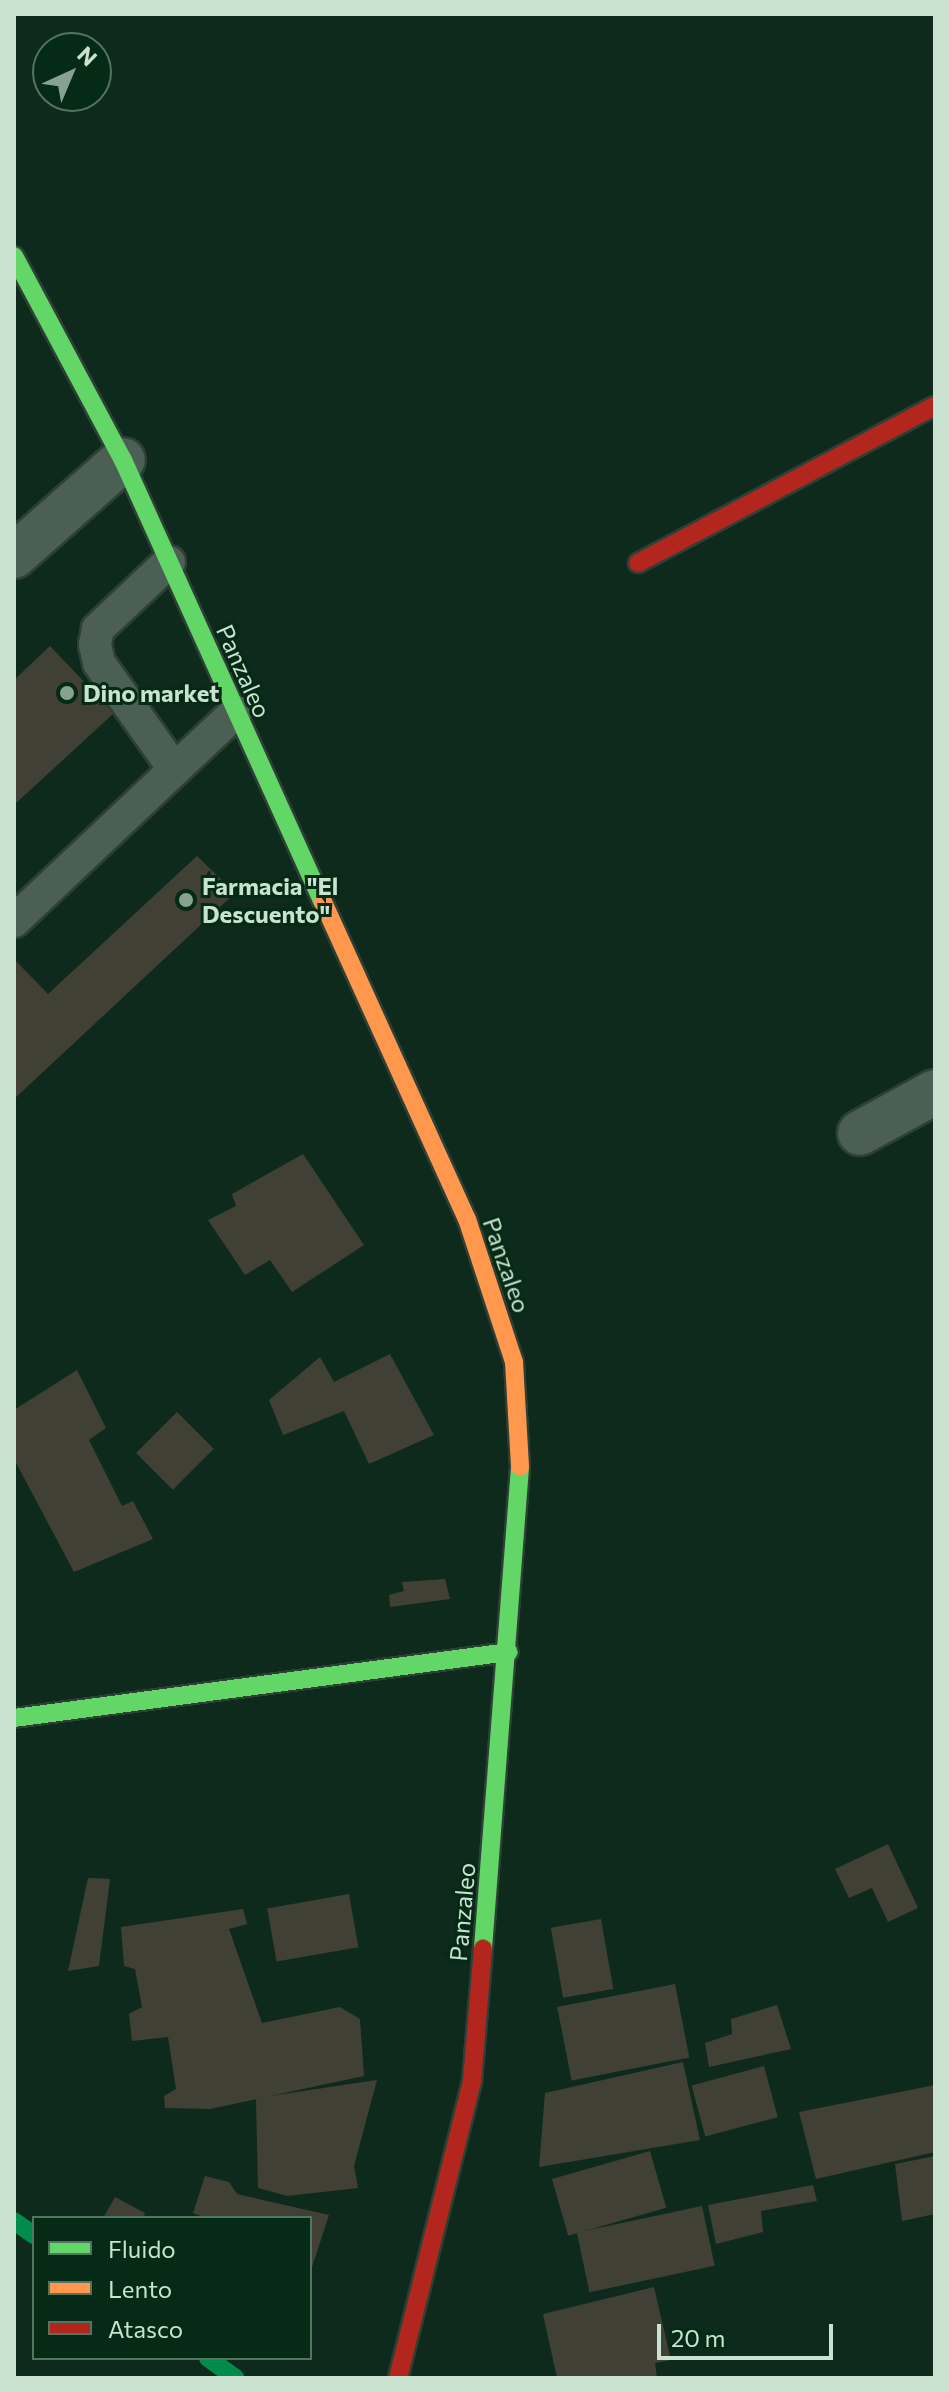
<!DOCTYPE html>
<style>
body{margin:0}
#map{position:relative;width:949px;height:2392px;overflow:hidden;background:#0e2a1c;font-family:Commissioner,sans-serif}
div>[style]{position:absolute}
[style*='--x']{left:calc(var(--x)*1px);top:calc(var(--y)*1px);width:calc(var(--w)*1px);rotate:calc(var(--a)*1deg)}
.stream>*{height:18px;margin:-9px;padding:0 9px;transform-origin:9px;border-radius:9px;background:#018b4d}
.building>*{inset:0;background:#414035;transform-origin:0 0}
.roads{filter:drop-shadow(2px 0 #2e4036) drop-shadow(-2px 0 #2e4036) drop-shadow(0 2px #2e4036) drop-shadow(0 -2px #2e4036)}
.lane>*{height:32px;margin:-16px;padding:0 16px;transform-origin:16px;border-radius:16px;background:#4c5f54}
.street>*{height:44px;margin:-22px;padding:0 22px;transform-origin:22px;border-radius:22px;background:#4c5f54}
.fast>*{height:18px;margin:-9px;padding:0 9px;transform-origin:9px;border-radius:9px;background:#63d668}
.slow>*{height:18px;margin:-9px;padding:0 9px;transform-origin:9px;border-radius:9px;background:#ff974d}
.jam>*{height:18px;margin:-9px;padding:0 9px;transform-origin:9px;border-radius:9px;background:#b3261e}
.dots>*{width:22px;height:22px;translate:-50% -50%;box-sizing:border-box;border:4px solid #052a15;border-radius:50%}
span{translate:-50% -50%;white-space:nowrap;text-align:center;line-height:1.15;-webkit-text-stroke:6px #052a15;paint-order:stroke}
.street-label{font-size:24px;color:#cae2d0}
.poi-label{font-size:24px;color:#cae2d0;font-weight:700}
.left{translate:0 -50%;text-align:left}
.frame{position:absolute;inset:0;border:16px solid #cae2d0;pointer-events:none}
.legend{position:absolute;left:32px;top:2216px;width:280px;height:144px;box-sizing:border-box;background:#052a15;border:2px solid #547460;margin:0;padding:10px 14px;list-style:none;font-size:24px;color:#cae2d0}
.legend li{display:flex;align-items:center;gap:16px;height:40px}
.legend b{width:40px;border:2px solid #547460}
.north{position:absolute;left:32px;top:32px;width:80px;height:80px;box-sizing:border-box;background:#052a15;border:2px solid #547460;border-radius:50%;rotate:44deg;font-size:22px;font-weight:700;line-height:32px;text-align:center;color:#cae2d0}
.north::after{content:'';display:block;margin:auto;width:28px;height:36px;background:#88a291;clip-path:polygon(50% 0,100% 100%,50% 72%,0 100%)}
.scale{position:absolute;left:657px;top:2324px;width:176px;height:36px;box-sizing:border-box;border:4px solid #cae2d0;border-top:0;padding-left:10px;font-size:24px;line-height:28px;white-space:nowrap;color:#cae2d0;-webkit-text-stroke:6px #052a15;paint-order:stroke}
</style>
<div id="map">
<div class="stream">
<div style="--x:14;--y:2221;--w:24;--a:35"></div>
<div style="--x:208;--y:2358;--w:34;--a:36"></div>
</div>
<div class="building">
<div style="clip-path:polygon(50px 646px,114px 713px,14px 805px,14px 680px)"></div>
<div style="clip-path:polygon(197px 856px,235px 893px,14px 1099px,14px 959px,48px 994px)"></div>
<div style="clip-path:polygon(303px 1154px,364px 1245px,292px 1292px,270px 1260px,245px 1275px,208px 1220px,236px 1206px,232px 1194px)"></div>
<div style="clip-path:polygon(390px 1354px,434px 1435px,369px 1464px,344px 1411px,283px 1435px,269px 1400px,320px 1357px,334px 1382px)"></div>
<div style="clip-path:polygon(77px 1370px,106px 1428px,89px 1440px,122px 1506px,133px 1501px,153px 1539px,74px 1572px,14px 1459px,14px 1410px)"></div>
<div style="left:177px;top:1412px;width:52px;height:58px;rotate:45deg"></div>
<div style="clip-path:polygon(445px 1579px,450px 1599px,390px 1607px,389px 1595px,404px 1591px,402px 1582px)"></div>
<div style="clip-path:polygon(888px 1844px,918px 1908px,888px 1922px,872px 1888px,849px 1898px,835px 1869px)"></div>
<div style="clip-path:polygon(88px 1878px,110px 1879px,99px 1966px,68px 1971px)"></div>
<div style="left:349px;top:1894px;width:54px;height:83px;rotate:80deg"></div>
<div style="clip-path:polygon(243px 1909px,247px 1924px,229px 1929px,262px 2023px,340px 2007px,360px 2019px,364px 2076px,210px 2109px,165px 2108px,164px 2096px,176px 2089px,168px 2037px,132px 2041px,129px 2014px,142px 2007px,135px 1969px,124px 1966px,121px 1927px)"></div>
<div style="left:601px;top:1919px;width:71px;height:51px;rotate:80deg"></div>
<div style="left:675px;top:1984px;width:75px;height:120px;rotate:79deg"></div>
<div style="clip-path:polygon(777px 2005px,791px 2049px,709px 2067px,705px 2043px,732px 2034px,731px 2019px)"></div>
<div style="clip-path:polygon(683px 2062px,700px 2140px,539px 2167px,545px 2093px)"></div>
<div style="left:764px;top:2066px;width:53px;height:75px;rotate:75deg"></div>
<div style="clip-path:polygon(377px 2080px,354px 2166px,358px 2188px,287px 2196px,258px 2188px,256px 2098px)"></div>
<div style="clip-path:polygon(935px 2085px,935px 2152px,816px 2179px,799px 2112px)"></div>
<div style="left:650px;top:2151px;width:59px;height:102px;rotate:74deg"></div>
<div style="clip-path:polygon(935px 2156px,935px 2214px,902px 2221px,895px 2164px)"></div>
<div style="clip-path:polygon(205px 2176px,229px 2182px,237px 2194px,329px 2215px,311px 2270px,310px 2218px,205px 2218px,193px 2213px)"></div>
<div style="clip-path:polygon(813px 2185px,817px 2201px,761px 2211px,763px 2232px,716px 2244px,708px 2205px)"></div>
<div style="clip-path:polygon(115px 2197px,145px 2213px,143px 2218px,103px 2218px)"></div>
<div style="left:702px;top:2206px;width:61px;height:128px;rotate:78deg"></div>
<div style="clip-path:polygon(654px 2287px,671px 2360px,655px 2363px,657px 2378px,557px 2378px,543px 2314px)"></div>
</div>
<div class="roads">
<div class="lane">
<div style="--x:169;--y:562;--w:98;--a:136.7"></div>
<div style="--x:98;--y:629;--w:16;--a:101"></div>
<div style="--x:95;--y:645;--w:18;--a:77"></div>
<div style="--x:99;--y:663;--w:130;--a:54.7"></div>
<div style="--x:14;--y:921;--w:305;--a:-43.3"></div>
</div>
<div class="street">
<div style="--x:14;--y:556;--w:145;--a:-41.4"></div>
<div style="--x:860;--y:1133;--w:85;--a:-28.7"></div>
</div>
<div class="fast">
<div style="--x:14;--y:256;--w:231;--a:61.9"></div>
<div style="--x:123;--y:460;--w:485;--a:65.7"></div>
<div style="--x:14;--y:1718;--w:499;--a:-7.6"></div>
<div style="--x:483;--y:1948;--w:482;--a:-85.6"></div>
</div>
<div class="slow">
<div style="--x:323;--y:902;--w:348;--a:65.6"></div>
<div style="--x:467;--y:1219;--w:151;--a:71.8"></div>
<div style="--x:514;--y:1362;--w:105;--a:86.7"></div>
</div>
<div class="jam">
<div style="--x:638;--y:563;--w:336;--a:-27.9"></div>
<div style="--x:398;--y:2378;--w:305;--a:-76"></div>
<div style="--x:472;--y:2082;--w:134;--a:-85.3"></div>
</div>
</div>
<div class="dots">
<div style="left:67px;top:693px;background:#88a291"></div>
<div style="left:186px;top:900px;background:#88a291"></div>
</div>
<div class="street-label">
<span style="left:244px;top:671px;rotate:66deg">Panzaleo</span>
<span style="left:507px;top:1265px;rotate:71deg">Panzaleo</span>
<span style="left:462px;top:1912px;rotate:-85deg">Panzaleo</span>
</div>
<div class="poi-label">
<span class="left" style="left:83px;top:693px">Dino market</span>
<span class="left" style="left:202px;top:900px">Farmacia "El<br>Descuento"</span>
</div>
<div class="frame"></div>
<ul class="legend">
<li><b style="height:10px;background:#63d668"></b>Fluido</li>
<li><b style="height:10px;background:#ff974d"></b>Lento</li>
<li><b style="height:10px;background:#b3261e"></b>Atasco</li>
</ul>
<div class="north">N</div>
<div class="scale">20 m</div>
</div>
